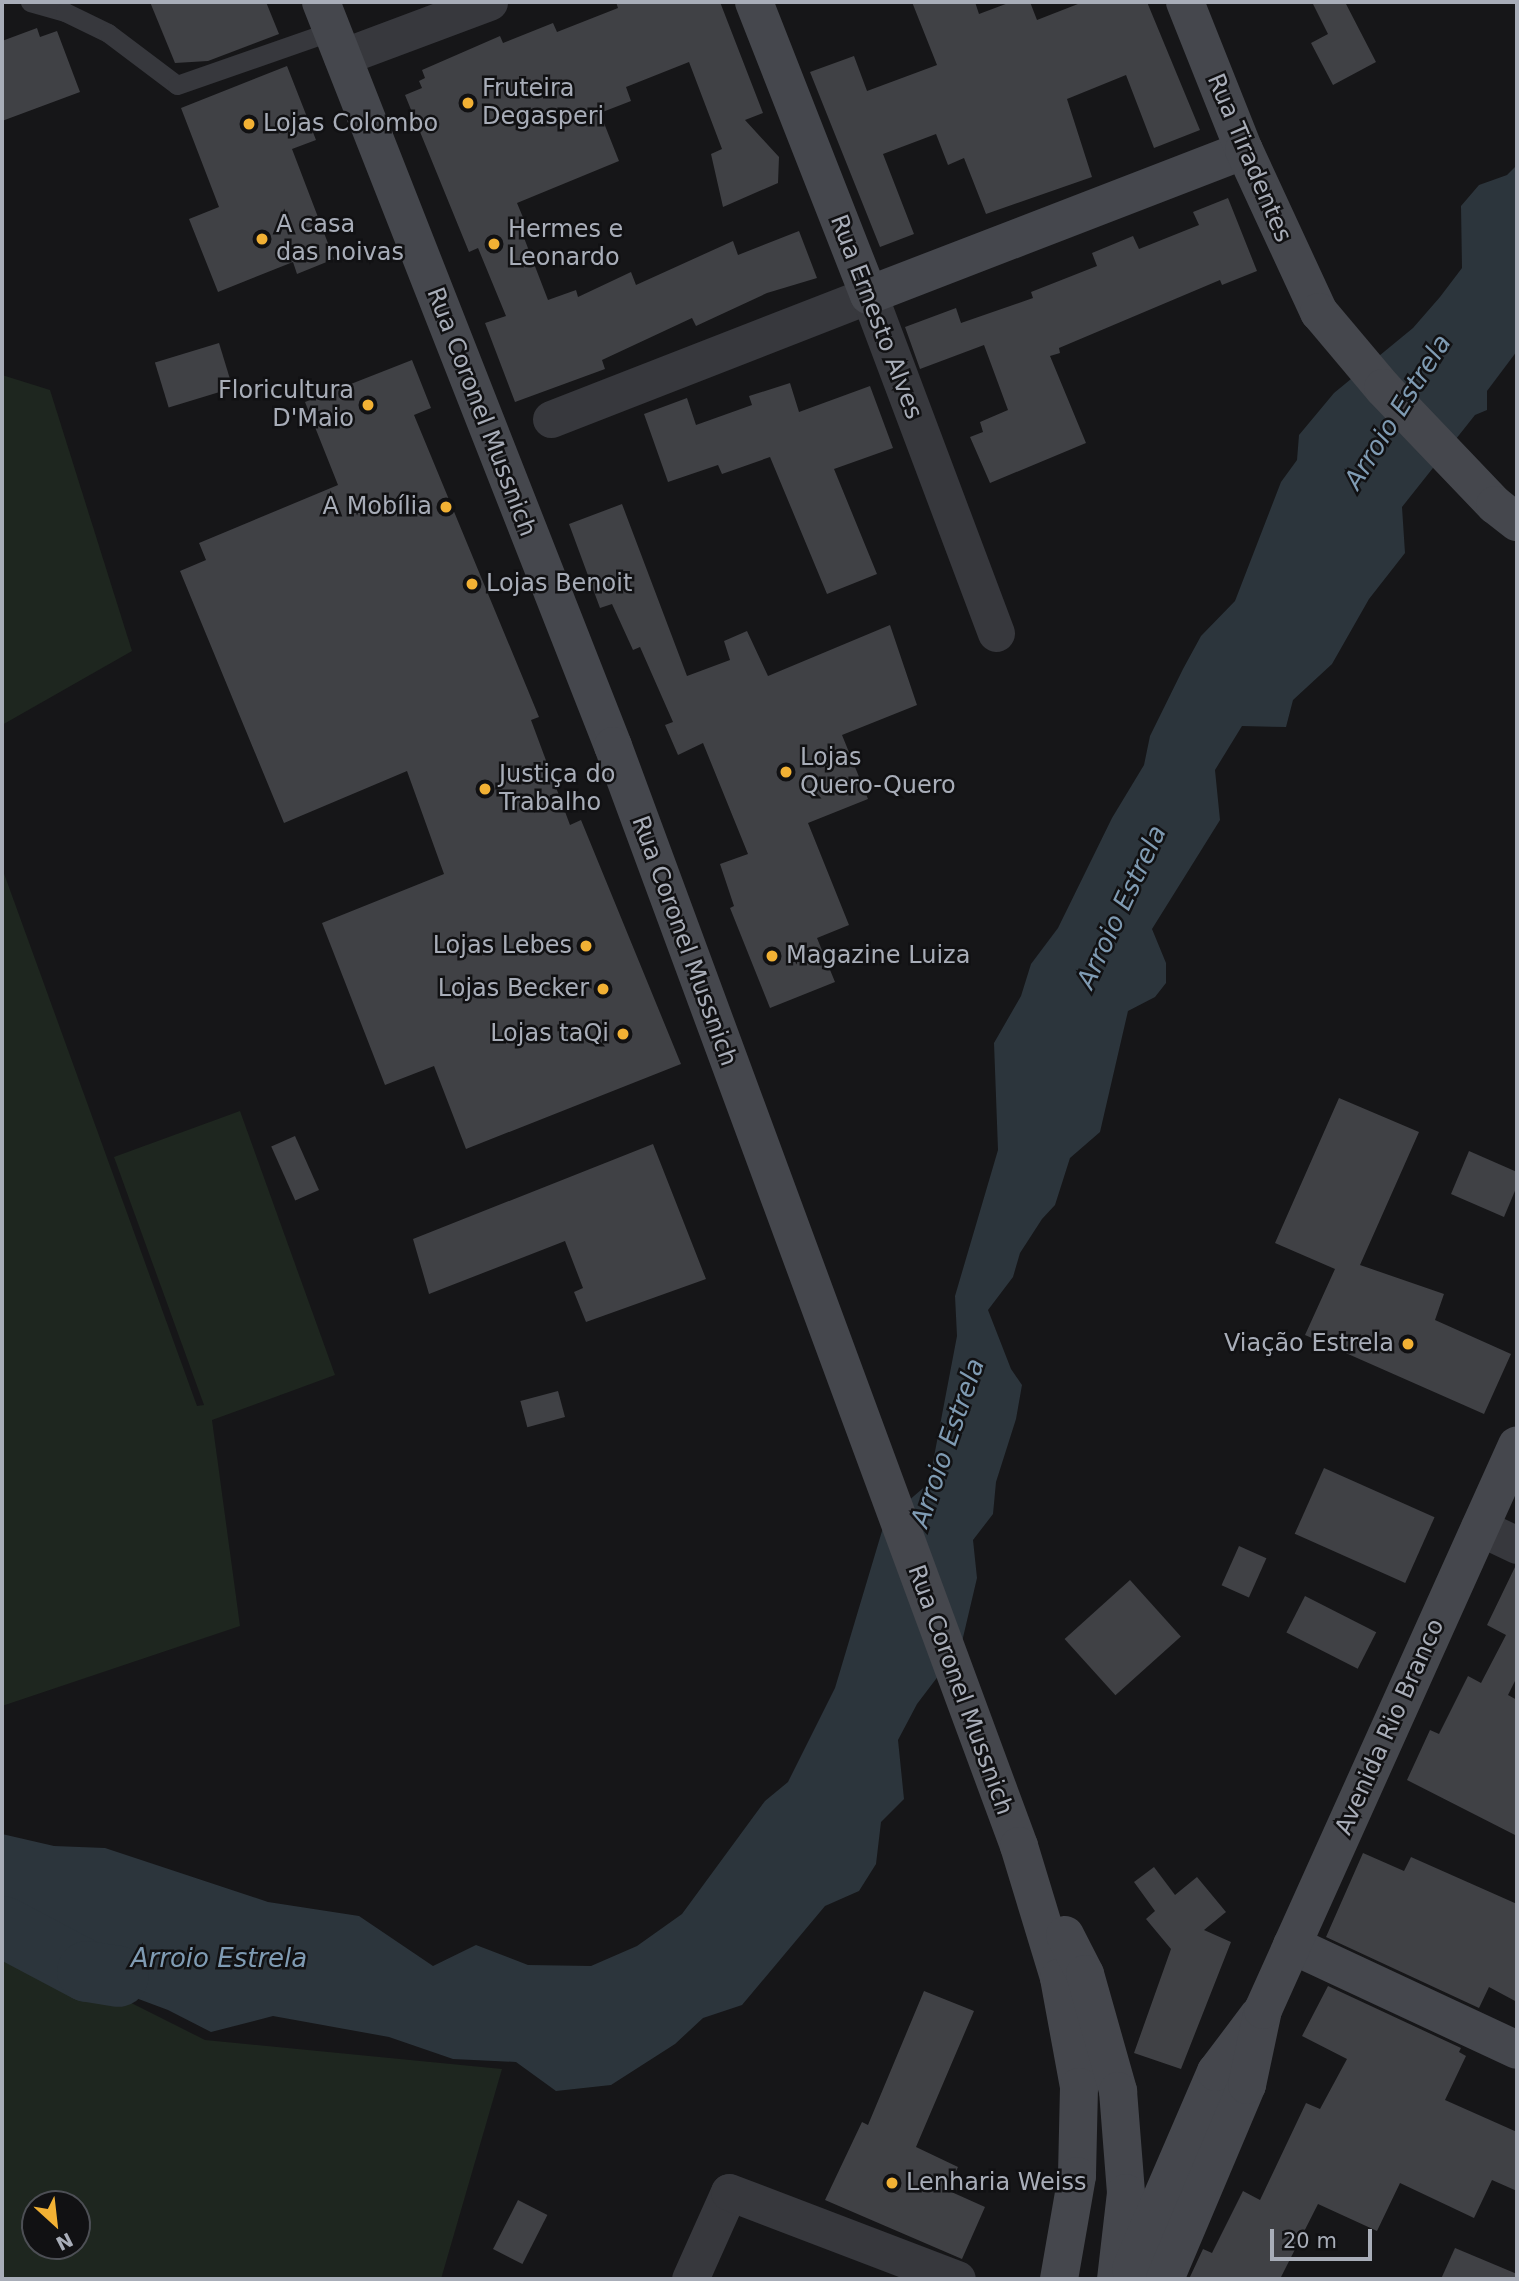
<!DOCTYPE html>
<meta charset="utf-8">
<style>
body{margin:0}
#map{position:relative;width:1519px;height:2281px;overflow:hidden;background:#161618;font-family:"DejaVu Sans",sans-serif}
div>[style]{position:absolute}
[style*='--x']{left:calc(var(--x)*1px);top:calc(var(--y)*1px);width:calc(var(--w)*1px);rotate:calc(var(--a)*1deg)}
.green>*{inset:0;background:#1e261f}
.water>*{inset:0;background:#2c353c}
.river>*{height:61px;margin:-30.5px;padding:0 30.5px;transform-origin:30.5px;border-radius:30.5px;background:#2c353c}
.building>*{inset:0;background:#404145;transform-origin:0 0}
.lane>*{height:19px;margin:-9.5px;padding:0 9.5px;transform-origin:9.5px;border-radius:9.5px;background:#37383d}
.street>*{height:37px;margin:-18.5px;padding:0 18.5px;transform-origin:18.5px;border-radius:18.5px;background:#37383d}
.secondary>*{height:38px;margin:-19px;padding:0 19px;transform-origin:19px;border-radius:19px;background:#45474d}
.dots>*{width:19px;height:19px;translate:-50% -50%;box-sizing:border-box;border:4px solid #111113;border-radius:50%}
span{translate:-50% -50%;white-space:nowrap;text-align:center;line-height:1.15;-webkit-text-stroke:5px #111113;paint-order:stroke}
.poi-label{font-size:24px;color:#a8adb8}
.left{translate:0 -50%;text-align:left}
.right{translate:-100% -50%;text-align:right}
.street-label{font-size:24px;color:#a8adb8}
.water-label{font-size:26px;color:#7f9bb3;font-style:italic}
.frame{position:absolute;inset:0;border:4px solid #a8adb8;pointer-events:none}
.north{position:absolute;left:21px;top:2190px;width:70px;height:70px;box-sizing:border-box;background:#111113;border:2px solid #4d4f55;border-radius:50%;rotate:153deg;font-size:19px;font-weight:700;line-height:28px;text-align:center;color:#a8adb8}
.north::after{content:'';display:block;margin:auto;width:24px;height:32px;background:#f2b134;clip-path:polygon(50% 0,100% 100%,50% 72%,0 100%)}
.scale{position:absolute;left:1270px;top:2229px;width:102px;height:32px;box-sizing:border-box;border:4px solid #a8adb8;border-top:0;padding-left:9px;font-size:21px;line-height:24px;white-space:nowrap;color:#a8adb8;-webkit-text-stroke:5px #111113;paint-order:stroke}
</style>
<div id="map">
<div class="green">
<div style="clip-path:polygon(2px 375px,50px 390px,132px 651px,2px 725px)"></div>
<div style="clip-path:polygon(2px 868px,197px 1406px,204px 1405px,114px 1157px,240px 1111px,335px 1375px,212px 1420px,240px 1626px,2px 1706px)"></div>
<div style="clip-path:polygon(evenodd,2px 1938px,205px 2040px,502px 2069px,441px 2279px,2px 2279px,2px 1938px,35px 2204px,77px 2204px,77px 2246px,35px 2246px,35px 2204px)"></div>
</div>
<div class="water">
<div style="clip-path:polygon(1517px 165px,1517px 351px,1487px 391px,1487px 410px,1475px 415px,1402px 507px,1405px 553px,1369px 599px,1332px 664px,1293px 700px,1286px 727px,1242px 726px,1215px 770px,1220px 820px,1152px 929px,1166px 963px,1166px 983px,1155px 997px,1128px 1011px,1100px 1132px,1070px 1158px,1055px 1205px,1042px 1219px,1020px 1253px,1013px 1277px,988px 1310px,1011px 1369px,1022px 1385px,1016px 1419px,996px 1482px,993px 1514px,973px 1540px,977px 1578px,961px 1646px,917px 1704px,898px 1740px,904px 1799px,881px 1822px,876px 1864px,859px 1891px,825px 1906px,742px 2005px,703px 2018px,675px 2044px,611px 2085px,556px 2091px,516px 2062px,453px 2059px,389px 2037px,273px 2016px,211px 2032px,168px 2010px,85px 1979px,36px 1943px,2px 1929px,2px 1834px,54px 1846px,105px 1848px,268px 1902px,359px 1916px,433px 1966px,476px 1945px,528px 1965px,591px 1966px,637px 1946px,682px 1914px,765px 1801px,788px 1782px,835px 1688px,885px 1521px,929px 1483px,957px 1336px,955px 1296px,998px 1150px,994px 1043px,1021px 996px,1031px 964px,1058px 928px,1112px 818px,1144px 765px,1150px 736px,1183px 669px,1201px 636px,1235px 601px,1281px 482px,1297px 460px,1299px 435px,1334px 393px,1413px 328px,1440px 297px,1462px 268px,1461px 206px,1479px 185px,1507px 175px)"></div>
</div>
<div class="river">
<div style="--x:2;--y:1926;--w:96;--a:27.9"></div>
<div style="--x:87;--y:1971;--w:31;--a:9"></div>
</div>
<div class="building">
<div style="clip-path:polygon(150px 2px,266px 2px,279px 34px,208px 61px,175px 63px)"></div>
<div style="clip-path:polygon(616px 2px,720px 2px,763px 113px,745px 120px,779px 157px,778px 183px,723px 207px,711px 154px,722px 149px,689px 62px,626px 87px,631px 101px,600px 113px,619px 161px,517px 203px,527px 227px,521px 230px,548px 300px,576px 290px,578px 297px,631px 272px,636px 285px,733px 241px,738px 255px,799px 231px,817px 278px,767px 293px,696px 326px,692px 318px,602px 360px,605px 369px,515px 402px,485px 323px,506px 316px,478px 248px,469px 252px,405px 95px,422px 88px,419px 81px,425px 78px,422px 70px,500px 36px,503px 43px,553px 23px,557px 32px,618px 8px)"></div>
<div style="clip-path:polygon(912px 2px,975px 2px,979px 14px,1011px 2px,1030px 2px,1037px 20px,1083px 2px,1147px 2px,1200px 130px,1154px 148px,1126px 75px,1067px 99px,1092px 177px,986px 214px,964px 158px,948px 165px,936px 134px,883px 154px,914px 234px,880px 247px,810px 72px,854px 56px,867px 91px,937px 65px)"></div>
<div style="clip-path:polygon(1312px 2px,1345px 2px,1376px 62px,1333px 85px,1311px 43px,1328px 34px)"></div>
<div style="clip-path:polygon(37px 28px,40px 37px,57px 31px,80px 92px,2px 121px,2px 41px)"></div>
<div style="clip-path:polygon(287px 66px,316px 140px,292px 149px,334px 259px,297px 274px,293px 262px,218px 292px,189px 219px,219px 207px,181px 108px)"></div>
<div style="clip-path:polygon(1228px 198px,1257px 271px,1222px 285px,1220px 280px,1059px 348px,1060px 353px,1050px 356px,1086px 443px,990px 483px,970px 437px,983px 432px,980px 422px,1008px 410px,984px 345px,920px 369px,905px 327px,956px 308px,961px 323px,1033px 298px,1031px 292px,1097px 266px,1092px 253px,1133px 236px,1139px 249px,1199px 225px,1193px 212px)"></div>
<div style="left:219px;top:343px;width:47px;height:67px;rotate:73deg"></div>
<div style="clip-path:polygon(412px 360px,431px 408px,414px 415px,539px 717px,531px 720px,570px 825px,581px 820px,681px 1064px,466px 1149px,434px 1066px,385px 1085px,322px 923px,444px 874px,407px 771px,284px 823px,180px 571px,206px 560px,199px 543px,338px 485px,305px 402px)"></div>
<div style="clip-path:polygon(790px 383px,799px 412px,870px 386px,893px 448px,834px 469px,877px 574px,827px 594px,770px 457px,722px 474px,718px 465px,668px 482px,644px 414px,687px 398px,696px 425px,752px 405px,749px 396px)"></div>
<div style="clip-path:polygon(622px 504px,687px 676px,730px 660px,724px 641px,747px 631px,768px 676px,890px 625px,917px 705px,842px 735px,868px 799px,808px 823px,849px 925px,817px 938px,835px 982px,770px 1008px,730px 908px,734px 906px,720px 864px,748px 854px,703px 743px,678px 755px,665px 725px,673px 722px,640px 647px,633px 650px,612px 604px,600px 608px,569px 524px)"></div>
<div style="clip-path:polygon(1339px 1098px,1419px 1132px,1360px 1265px,1444px 1294px,1435px 1320px,1511px 1354px,1484px 1414px,1305px 1335px,1335px 1269px,1275px 1243px)"></div>
<div style="left:295px;top:1136px;width:59px;height:26px;rotate:66deg"></div>
<div style="clip-path:polygon(653px 1144px,706px 1279px,586px 1322px,574px 1292px,583px 1288px,565px 1241px,429px 1294px,413px 1239px)"></div>
<div style="clip-path:polygon(1469px 1151px,1517px 1172px,1517px 1186px,1504px 1217px,1451px 1194px)"></div>
<div style="left:558px;top:1391px;width:27px;height:39px;rotate:75deg"></div>
<div style="left:1324px;top:1468px;width:121px;height:72px;rotate:24deg"></div>
<div style="left:1239px;top:1546px;width:30px;height:43px;rotate:24deg"></div>
<div style="clip-path:polygon(1516px 1565px,1517px 1677px,1508px 1695px,1517px 1700px,1517px 1836px,1407px 1780px,1430px 1730px,1439px 1734px,1468px 1676px,1481px 1683px,1506px 1635px,1487px 1625px)"></div>
<div style="left:1130px;top:1580px;width:76px;height:88px;rotate:48deg"></div>
<div style="left:1305px;top:1596px;width:80px;height:41px;rotate:27deg"></div>
<div style="clip-path:polygon(1363px 1853px,1404px 1871px,1411px 1857px,1517px 1904px,1517px 2002px,1489px 1987px,1479px 2008px,1326px 1937px)"></div>
<div style="clip-path:polygon(1154px 1867px,1175px 1895px,1197px 1877px,1226px 1912px,1204px 1930px,1231px 1942px,1181px 2069px,1134px 2053px,1171px 1949px,1146px 1919px,1155px 1911px,1134px 1882px)"></div>
<div style="clip-path:polygon(1328px 1986px,1461px 2048px,1459px 2052px,1466px 2056px,1445px 2100px,1517px 2132px,1517px 2191px,1492px 2180px,1474px 2218px,1400px 2183px,1377px 2231px,1318px 2204px,1280px 2279px,1189px 2279px,1203px 2249px,1212px 2253px,1243px 2191px,1260px 2200px,1306px 2103px,1320px 2109px,1347px 2059px,1302px 2036px)"></div>
<div style="clip-path:polygon(924px 1991px,974px 2011px,916px 2147px,958px 2167px,947px 2190px,985px 2207px,962px 2259px,825px 2200px,862px 2122px,868px 2125px)"></div>
<div style="left:518px;top:2200px;width:33px;height:55px;rotate:27deg"></div>
<div style="clip-path:polygon(1455px 2248px,1517px 2274px,1517px 2279px,1441px 2279px)"></div>
</div>
<div class="lane">
<div style="--x:30;--y:2;--w:36;--a:16"></div>
<div style="--x:65;--y:12;--w:48;--a:26"></div>
<div style="--x:108;--y:33;--w:86;--a:37"></div>
<div style="--x:177;--y:85;--w:164;--a:-19.2"></div>
</div>
<div class="street">
<div style="--x:342;--y:57;--w:157;--a:-20.5"></div>
<div style="--x:551;--y:419;--w:341;--a:-21.3"></div>
<div style="--x:869;--y:295;--w:361;--a:69.4"></div>
<div style="--x:1479;--y:1527;--w:42;--a:25.3"></div>
<div style="--x:690;--y:2279;--w:95;--a:-65.9"></div>
<div style="--x:729;--y:2192;--w:244;--a:20.9"></div>
</div>
<div class="secondary">
<div style="--x:321;--y:2;--w:799;--a:68.57"></div>
<div style="--x:613;--y:746;--w:1173;--a:69.74"></div>
<div style="--x:1019;--y:1846;--w:138;--a:73.1"></div>
<div style="--x:1059;--y:1978;--w:111;--a:79.6"></div>
<div style="--x:1079;--y:2087;--w:89;--a:91.3"></div>
<div style="--x:1077;--y:2176;--w:105;--a:99.9"></div>
<div style="--x:754;--y:2;--w:315;--a:68.6"></div>
<div style="--x:869;--y:295;--w:402;--a:-21.1"></div>
<div style="--x:1185;--y:2;--w:159;--a:68.3"></div>
<div style="--x:1244;--y:150;--w:179;--a:65.2"></div>
<div style="--x:1319;--y:312;--w:99;--a:49.9"></div>
<div style="--x:1383;--y:388;--w:162;--a:46.3"></div>
<div style="--x:1495;--y:505;--w:28;--a:38"></div>
<div style="--x:1065;--y:1935;--w:44;--a:62.9"></div>
<div style="--x:1085;--y:1974;--w:122;--a:74.2"></div>
<div style="--x:1118;--y:2091;--w:102;--a:85.5"></div>
<div style="--x:1126;--y:2193;--w:87;--a:96.6"></div>
<div style="--x:1292;--y:1945;--w:248;--a:25"></div>
<div style="--x:1131;--y:2269;--w:215;--a:-66.7"></div>
<div style="--x:1216;--y:2072;--w:71;--a:-53"></div>
<div style="--x:1165;--y:2279;--w:211;--a:-67.1"></div>
<div style="--x:1247;--y:2085;--w:77;--a:-78"></div>
<div style="--x:1263;--y:2010;--w:619;--a:-65.79"></div>
</div>
<div class="dots">
<div style="left:468px;top:103px;background:#f2b134"></div>
<div style="left:249px;top:124px;background:#f2b134"></div>
<div style="left:262px;top:239px;background:#f2b134"></div>
<div style="left:494px;top:244px;background:#f2b134"></div>
<div style="left:368px;top:405px;background:#f2b134"></div>
<div style="left:446px;top:507px;background:#f2b134"></div>
<div style="left:472px;top:584px;background:#f2b134"></div>
<div style="left:786px;top:772px;background:#f2b134"></div>
<div style="left:485px;top:789px;background:#f2b134"></div>
<div style="left:586px;top:946px;background:#f2b134"></div>
<div style="left:772px;top:956px;background:#f2b134"></div>
<div style="left:603px;top:989px;background:#f2b134"></div>
<div style="left:623px;top:1034px;background:#f2b134"></div>
<div style="left:1408px;top:1344px;background:#f2b134"></div>
<div style="left:892px;top:2183px;background:#f2b134"></div>
</div>
<div class="poi-label">
<span class="left" style="left:482px;top:103px">Fruteira<br>Degasperi</span>
<span class="left" style="left:263px;top:124px">Lojas Colombo</span>
<span class="left" style="left:276px;top:239px">A casa<br>das noivas</span>
<span class="left" style="left:508px;top:244px">Hermes e<br>Leonardo</span>
<span class="right" style="left:354px;top:405px">Floricultura<br>D'Maio</span>
<span class="right" style="left:432px;top:507px">A Mobília</span>
<span class="left" style="left:486px;top:584px">Lojas Benoit</span>
<span class="left" style="left:800px;top:772px">Lojas<br>Quero-Quero</span>
<span class="left" style="left:499px;top:789px">Justiça do<br>Trabalho</span>
<span class="right" style="left:572px;top:946px">Lojas Lebes</span>
<span class="left" style="left:786px;top:956px">Magazine Luiza</span>
<span class="right" style="left:589px;top:989px">Lojas Becker</span>
<span class="right" style="left:609px;top:1034px">Lojas taQi</span>
<span class="right" style="left:1394px;top:1344px">Viação Estrela</span>
<span class="left" style="left:906px;top:2183px">Lenharia Weiss</span>
</div>
<div class="street-label">
<span style="left:1249px;top:158px;rotate:67deg">Rua Tiradentes</span>
<span style="left:876px;top:317px;rotate:69deg">Rua Ernesto Alves</span>
<span style="left:481px;top:412px;rotate:69deg">Rua Coronel Mussnich</span>
<span style="left:684px;top:941px;rotate:70deg">Rua Coronel Mussnich</span>
<span style="left:960px;top:1690px;rotate:70deg">Rua Coronel Mussnich</span>
<span style="left:1390px;top:1727px;rotate:-66deg">Avenida Rio Branco</span>
</div>
<div class="water-label">
<span style="left:1398px;top:412px;rotate:-58deg">Arroio Estrela</span>
<span style="left:1122px;top:907px;rotate:-65deg">Arroio Estrela</span>
<span style="left:948px;top:1443px;rotate:-71deg">Arroio Estrela</span>
<span style="left:219px;top:1959px">Arroio Estrela</span>
</div>
<div class="frame"></div>
<div class="north">N</div>
<div class="scale">20 m</div>
</div>
